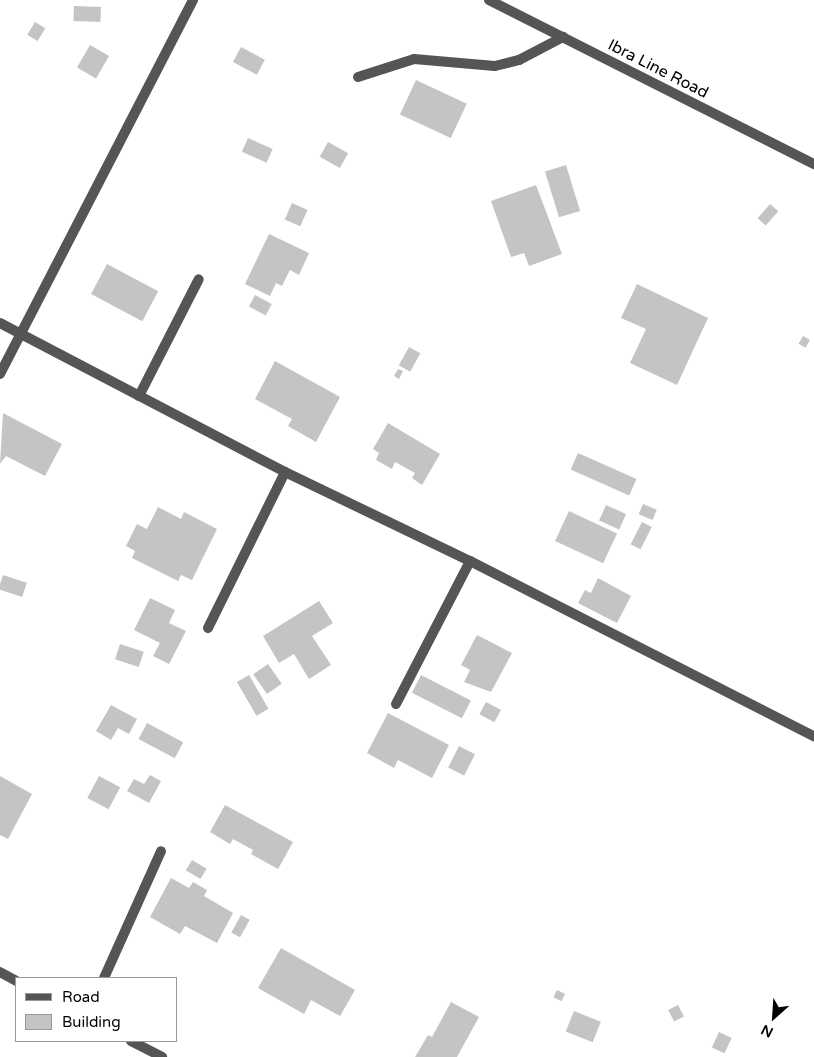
<!DOCTYPE html>
<style>
body{margin:0}
#map{position:relative;width:814px;height:1057px;overflow:hidden;background:#fff;font-family:"Varela Round",sans-serif}
div>[style]{position:absolute}
[style*='--x']{left:calc(var(--x)*1px);top:calc(var(--y)*1px);width:calc(var(--w)*1px);rotate:calc(var(--a)*1deg)}
.building>*{inset:0;background:#c4c4c4;transform-origin:0 0}
.minor>*{height:10px;margin:-5px;padding:0 5px;transform-origin:5px;border-radius:5px;background:#555}
span{translate:-50% -50%;white-space:nowrap;text-align:center;line-height:1.15;-webkit-text-stroke:4px #fff;paint-order:stroke}
.street-label{font-size:16px;color:#000}
.legend{position:absolute;left:15px;top:977px;width:162px;height:65px;box-sizing:border-box;background:#fff;border:1px solid #999;margin:0;padding:6px 9px;list-style:none;font-size:15px;color:#000}
.legend li{display:flex;align-items:center;gap:10px;height:25px}
.legend b{width:25px;border:1px solid #999}
.north{position:absolute;left:749px;top:992px;width:50px;height:50px;-webkit-text-stroke:4px #fff;paint-order:stroke;rotate:206deg;font-size:14px;font-weight:700;line-height:20px;text-align:center;color:#000}
.north::after{content:'';display:block;margin:auto;width:18px;height:22px;background:#000;clip-path:polygon(50% 0,100% 100%,50% 72%,0 100%)}
</style>
<div id="map">
<div class="building">
<div style="left:74px;top:6px;width:27px;height:15px;rotate:2deg"></div>
<div style="left:35px;top:22px;width:12px;height:15px;rotate:31deg"></div>
<div style="left:90px;top:45px;width:22px;height:26px;rotate:30deg"></div>
<div style="left:241px;top:47px;width:27px;height:17px;rotate:28deg"></div>
<div style="left:416px;top:80px;width:56px;height:38px;rotate:25deg"></div>
<div style="left:248px;top:138px;width:27px;height:15px;rotate:24deg"></div>
<div style="left:328px;top:142px;width:23px;height:17px;rotate:29deg"></div>
<div style="left:566px;top:165px;width:48px;height:22px;rotate:73deg"></div>
<div style="clip-path:polygon(536px 185px,562px 254px,529px 266px,524px 253px,511px 257px,491px 201px)"></div>
<div style="left:292px;top:203px;width:17px;height:18px;rotate:24deg"></div>
<div style="left:770px;top:204px;width:11px;height:19px;rotate:41deg"></div>
<div style="clip-path:polygon(269px 234px,309px 253px,299px 275px,290px 270px,282px 286px,276px 283px,270px 296px,245px 284px)"></div>
<div style="left:107px;top:264px;width:58px;height:34px;rotate:28deg"></div>
<div style="clip-path:polygon(637px 284px,708px 318px,677px 385px,630px 363px,646px 329px,621px 318px)"></div>
<div style="left:255px;top:295px;width:19px;height:13px;rotate:28deg"></div>
<div style="left:803px;top:336px;width:8px;height:9px;rotate:30deg"></div>
<div style="left:409px;top:347px;width:13px;height:21px;rotate:29deg"></div>
<div style="clip-path:polygon(275px 361px,340px 397px,316px 442px,288px 426px,292px 419px,255px 399px)"></div>
<div style="clip-path:polygon(398px 369px,403px 371px,399px 379px,394px 376px)"></div>
<div style="clip-path:polygon(3px 413px,62px 444px,45px 476px,6px 456px,0 464px)"></div>
<div style="clip-path:polygon(388px 423px,440px 454px,422px 485px,412px 478px,415px 473px,395px 462px,392px 469px,376px 460px,379px 453px,373px 449px)"></div>
<div style="left:578px;top:453px;width:64px;height:18px;rotate:24deg"></div>
<div style="left:643px;top:504px;width:15px;height:11px;rotate:23deg"></div>
<div style="left:606px;top:505px;width:22px;height:17px;rotate:24deg"></div>
<div style="clip-path:polygon(158px 507px,181px 519px,184px 512px,217px 529px,192px 580px,181px 575px,178px 581px,132px 558px,135px 551px,126px 546px,137px 524px,147px 529px)"></div>
<div style="left:569px;top:511px;width:53px;height:33px;rotate:25deg"></div>
<div style="left:642px;top:522px;width:11px;height:25px;rotate:27deg"></div>
<div style="left:3px;top:575px;width:25px;height:15px;rotate:18deg"></div>
<div style="clip-path:polygon(598px 578px,631px 596px,617px 623px,578px 603px,585px 590px,591px 593px)"></div>
<div style="clip-path:polygon(150px 598px,175px 610px,169px 623px,186px 631px,169px 664px,153px 656px,160px 643px,134px 630px)"></div>
<div style="clip-path:polygon(319px 601px,333px 623px,312px 636px,331px 665px,309px 679px,294px 654px,279px 663px,263px 636px)"></div>
<div style="clip-path:polygon(477px 635px,512px 653px,491px 692px,464px 682px,470px 670px,461px 665px)"></div>
<div style="left:120px;top:644px;width:25px;height:16px;rotate:18deg"></div>
<div style="left:268px;top:664px;width:24px;height:18px;rotate:55deg"></div>
<div style="left:249px;top:675px;width:39px;height:14px;rotate:60deg"></div>
<div style="left:421px;top:675px;width:56px;height:20px;rotate:27deg"></div>
<div style="left:486px;top:702px;width:17px;height:14px;rotate:28deg"></div>
<div style="clip-path:polygon(111px 705px,137px 719px,129px 734px,118px 728px,111px 740px,96px 731px)"></div>
<div style="clip-path:polygon(388px 713px,449px 745px,432px 778px,398px 760px,394px 768px,367px 753px)"></div>
<div style="left:147px;top:723px;width:41px;height:18px;rotate:28deg"></div>
<div style="left:459px;top:746px;width:18px;height:24px;rotate:27deg"></div>
<div style="clip-path:polygon(150px 775px,161px 781px,149px 803px,127px 791px,134px 779px,144px 784px)"></div>
<div style="clip-path:polygon(0 776px,32px 794px,8px 839px,0 835px)"></div>
<div style="left:99px;top:776px;width:24px;height:25px;rotate:28deg"></div>
<div style="clip-path:polygon(225px 805px,293px 842px,278px 869px,251px 854px,253px 850px,233px 839px,230px 844px,210px 832px)"></div>
<div style="left:192px;top:860px;width:17px;height:12px;rotate:31deg"></div>
<div style="clip-path:polygon(171px 878px,189px 888px,193px 882px,207px 890px,204px 896px,233px 913px,217px 943px,185px 926px,180px 934px,150px 917px)"></div>
<div style="left:241px;top:915px;width:10px;height:20px;rotate:29deg"></div>
<div style="clip-path:polygon(281px 948px,355px 990px,340px 1016px,311px 1000px,304px 1014px,258px 988px)"></div>
<div style="left:557px;top:990px;width:9px;height:8px;rotate:27deg"></div>
<div style="clip-path:polygon(451px 1002px,479px 1017px,457px 1057px,415px 1057px,428px 1035px,432px 1037px)"></div>
<div style="left:678px;top:1005px;width:13px;height:11px;rotate:63deg"></div>
<div style="left:574px;top:1011px;width:29px;height:22px;rotate:22deg"></div>
<div style="left:719px;top:1032px;width:14px;height:17px;rotate:25deg"></div>
</div>
<div class="minor">
<div style="--x:489;--y:0;--w:364;--a:26.8"></div>
<div style="--x:358;--y:77;--w:59;--a:-17.8"></div>
<div style="--x:414;--y:59;--w:81;--a:4.9"></div>
<div style="--x:495;--y:66;--w:25;--a:-14"></div>
<div style="--x:519;--y:60;--w:50;--a:-27.6"></div>
<div style="--x:0;--y:323;--w:322;--a:27.6"></div>
<div style="--x:285;--y:472;--w:205;--a:25.7"></div>
<div style="--x:470;--y:561;--w:386;--a:27"></div>
<div style="--x:0;--y:374;--w:421;--a:-62.7"></div>
<div style="--x:139;--y:396;--w:131;--a:-62.9"></div>
<div style="--x:208;--y:628;--w:174;--a:-63.7"></div>
<div style="--x:396;--y:704;--w:161;--a:-62.6"></div>
<div style="--x:0;--y:972;--w:18;--a:29"></div>
<div style="--x:104;--y:978;--w:139;--a:-65.8"></div>
<div style="--x:131;--y:1041;--w:35;--a:27"></div>
</div>
<div class="street-label">
<span style="left:658px;top:69px;rotate:27deg">Ibra Line Road</span>
</div>
<ul class="legend">
<li><b style="height:6px;background:#555"></b>Road</li>
<li><b style="height:14px;background:#c4c4c4"></b>Building</li>
</ul>
<div class="north">N</div>
</div>
